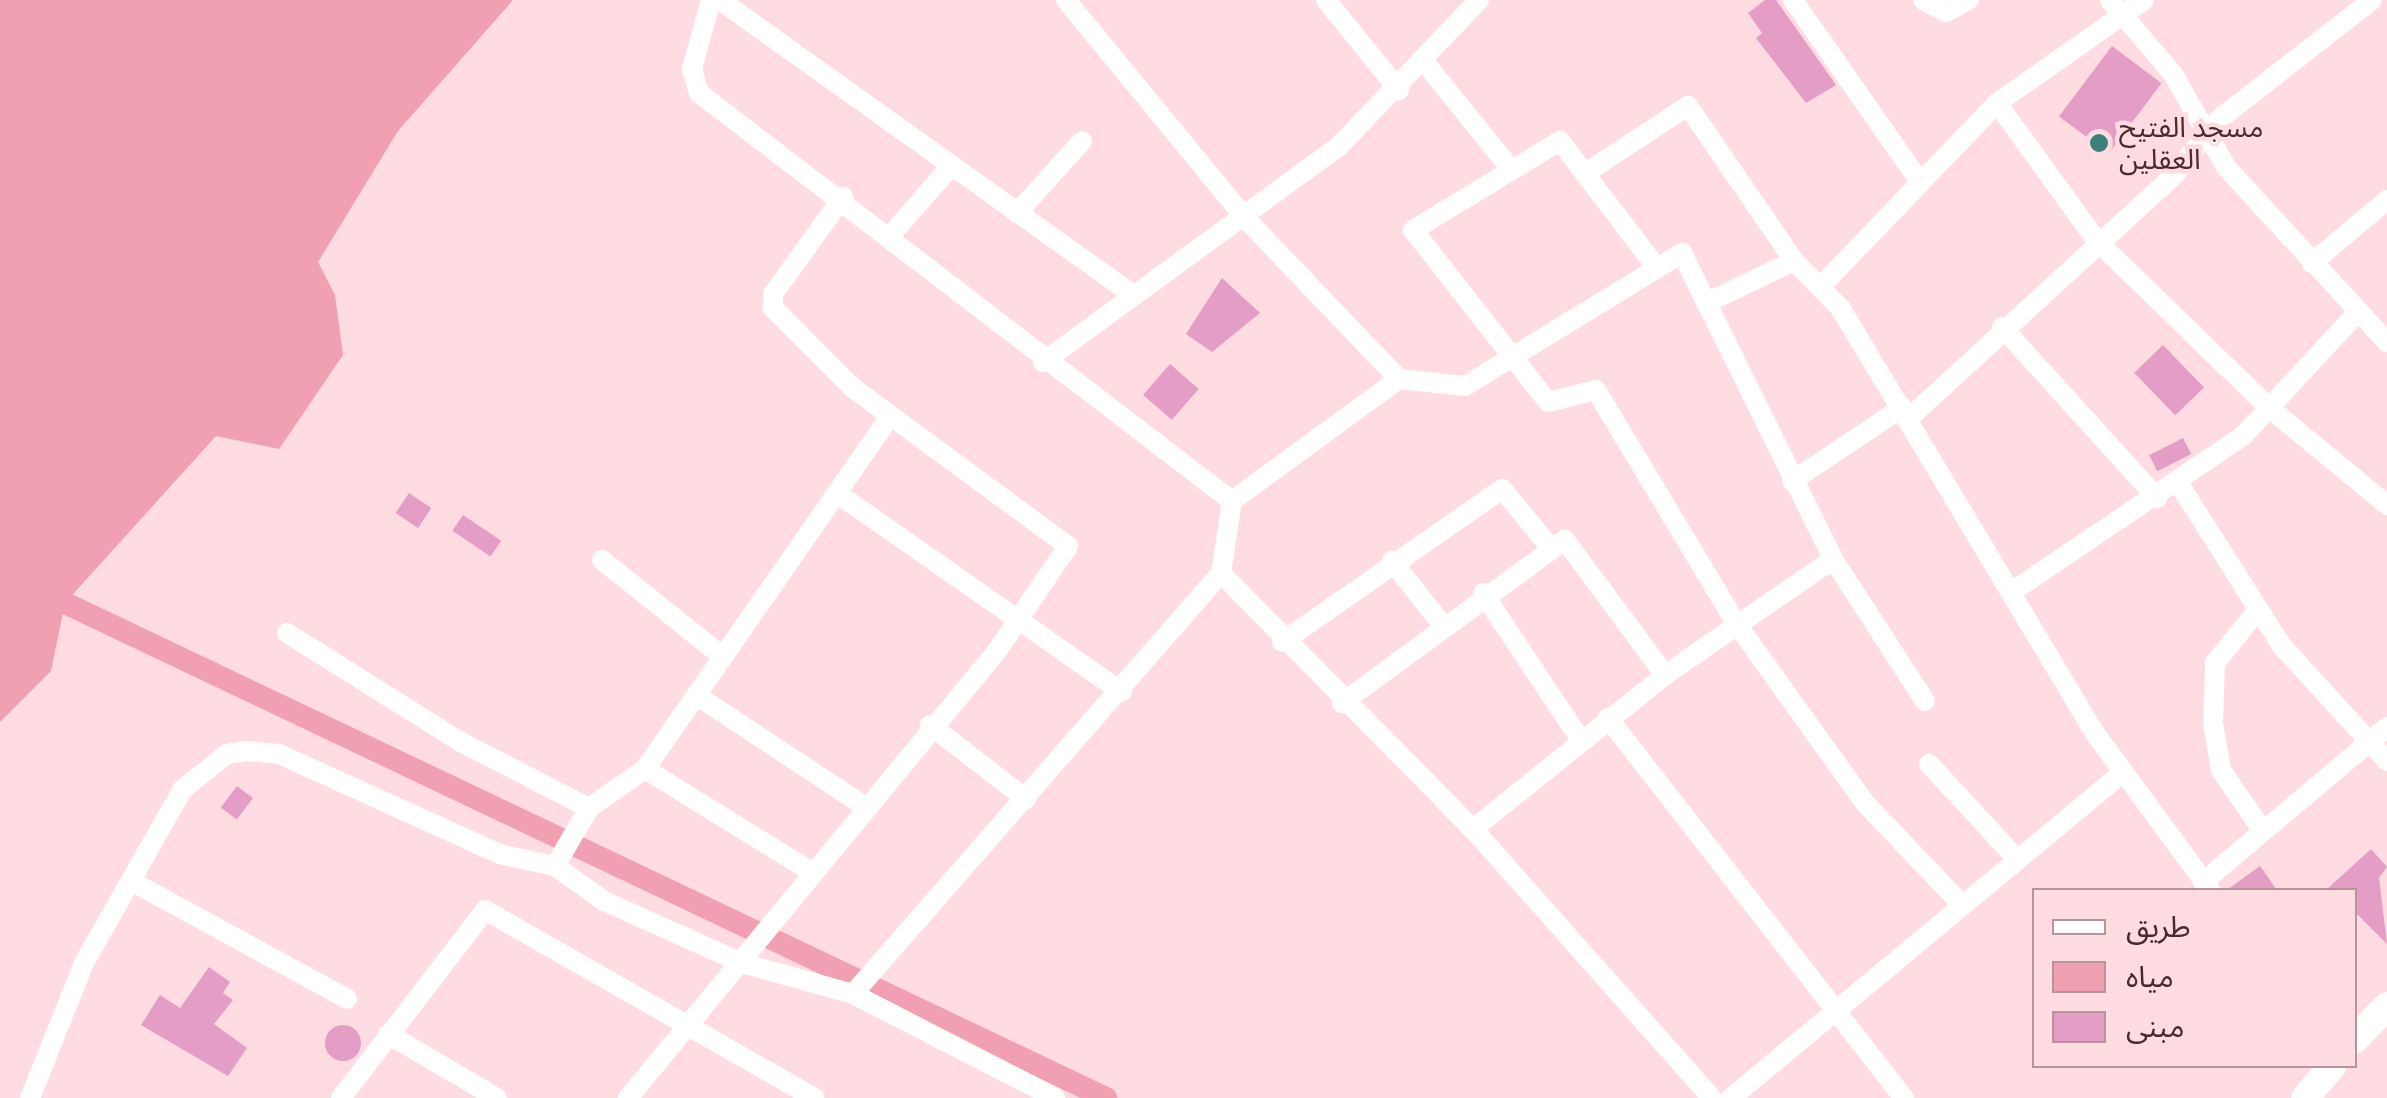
<!DOCTYPE html>
<meta charset="utf-8">
<style>
body{margin:0}
#map{position:relative;width:2387px;height:1098px;overflow:hidden;background:#ffdbe2;font-family:"Archivo Narrow","Noto Sans Arabic",sans-serif}
div>[style]{position:absolute}
[style*='--x']{left:calc(var(--x)*1px);top:calc(var(--y)*1px);width:calc(var(--w)*1px);rotate:calc(var(--a)*1deg)}
.water>*{inset:0;background:#f1a0b2}
.canal>*{height:22px;margin:-11px;padding:0 11px;transform-origin:11px;border-radius:11px;background:#f1a0b2}
.building>*{inset:0;background:#e49dc5;transform-origin:0 0}
.round{border-radius:50%}
.street>*{height:20px;margin:-10px;padding:0 10px;transform-origin:10px;border-radius:10px;background:#fff}
.secondary>*{height:28px;margin:-14px;padding:0 14px;transform-origin:14px;border-radius:14px;background:#fff}
.dots>*{width:28px;height:28px;translate:-50% -50%;box-sizing:border-box;border:5px solid #ffdbe2;border-radius:50%}
span{translate:-50% -50%;white-space:nowrap;text-align:center;line-height:1.15;-webkit-text-stroke:9px #ffdbe2;paint-order:stroke}
.poi-label{font-size:28px;color:#4a2931}
.left{translate:0 -50%;text-align:left}
.legend{position:absolute;left:2032px;top:888px;width:325px;height:180px;box-sizing:border-box;background:#ffdbe2;border:2px solid #b7949b;margin:0;padding:12px 18px;list-style:none;font-size:30px;color:#4a2931}
.legend li{display:flex;align-items:center;gap:20px;height:50px}
.legend b{width:50px;border:2px solid #b7949b}
</style>
<div id="map">
<div class="water">
<div style="clip-path:polygon(0 0,513px 0,398px 131px,318px 262px,335px 295px,343px 355px,279px 449px,216px 436px,65px 603px,51px 671px,0 722px)"></div>
</div>
<div class="canal">
<div style="--x:65;--y:603;--w:1153;--a:25.43"></div>
</div>
<div class="building">
<div style="clip-path:polygon(1765px 0,1776px 0,1836px 85px,1806px 103px,1756px 38px,1762px 33px,1748px 13px)"></div>
<div style="left:2112px;top:46px;width:62px;height:88px;rotate:37deg"></div>
<div style="clip-path:polygon(1222px 278px,1260px 313px,1212px 352px,1186px 334px)"></div>
<div style="left:2163px;top:345px;width:59px;height:40px;rotate:46deg"></div>
<div style="left:1170px;top:364px;width:38px;height:41px;rotate:41deg"></div>
<div style="left:2183px;top:438px;width:18px;height:38px;rotate:63deg"></div>
<div style="left:409px;top:493px;width:27px;height:24px;rotate:34deg"></div>
<div style="left:463px;top:515px;width:46px;height:19px;rotate:34deg"></div>
<div style="left:237px;top:786px;width:20px;height:27px;rotate:37deg"></div>
<div style="clip-path:polygon(2371px 849px,2387px 867px,2379px 878px,2387px 944px,2354px 911px,2354px 890px,2326px 890px)"></div>
<div style="clip-path:polygon(2260px 866px,2277px 890px,2227px 890px)"></div>
<div style="clip-path:polygon(209px 967px,230px 982px,223px 993px,233px 1000px,214px 1024px,247px 1048px,228px 1076px,141px 1025px,160px 995px,180px 1008px)"></div>
<div class="round" style="left:325px;top:1025px;width:36px;height:36px"></div>
</div>
<div class="street">
<div style="--x:711;--y:0;--w:72;--a:105.4"></div>
<div style="--x:692;--y:69;--w:25;--a:74"></div>
<div style="--x:699;--y:93;--w:671;--a:37.43"></div>
<div style="--x:720;--y:0;--w:503;--a:35.52"></div>
<div style="--x:1066;--y:0;--w:281;--a:50.6"></div>
<div style="--x:1244;--y:217;--w:224;--a:46.3"></div>
<div style="--x:1399;--y:379;--w:66;--a:6.1"></div>
<div style="--x:1465;--y:386;--w:255;--a:-31.5"></div>
<div style="--x:1682;--y:253;--w:341;--a:63.7"></div>
<div style="--x:1833;--y:559;--w:169;--a:57.1"></div>
<div style="--x:1326;--y:0;--w:116;--a:51"></div>
<div style="--x:1793;--y:0;--w:222;--a:55.1"></div>
<div style="--x:1923;--y:0;--w:26;--a:28"></div>
<div style="--x:1946;--y:12;--w:26;--a:-28"></div>
<div style="--x:2110;--y:0;--w:97;--a:49.6"></div>
<div style="--x:2173;--y:74;--w:107;--a:60.3"></div>
<div style="--x:2226;--y:167;--w:238;--a:47.4"></div>
<div style="--x:1422;--y:59;--w:140;--a:51.1"></div>
<div style="--x:1997;--y:103;--w:170;--a:54.1"></div>
<div style="--x:2097;--y:241;--w:237;--a:44.1"></div>
<div style="--x:2267;--y:406;--w:156;--a:39.5"></div>
<div style="--x:1587;--y:172;--w:121;--a:-33.2"></div>
<div style="--x:1688;--y:106;--w:188;--a:55.6"></div>
<div style="--x:1794;--y:261;--w:67;--a:45.6"></div>
<div style="--x:1841;--y:309;--w:498;--a:59.1"></div>
<div style="--x:2097;--y:736;--w:191;--a:53.7"></div>
<div style="--x:1017;--y:213;--w:97;--a:-47.9"></div>
<div style="--x:890;--y:236;--w:93;--a:-48.9"></div>
<div style="--x:1653;--y:263;--w:153;--a:-127.3"></div>
<div style="--x:1560;--y:141;--w:172;--a:148.8"></div>
<div style="--x:1413;--y:230;--w:219;--a:51.9"></div>
<div style="--x:1548;--y:402;--w:49;--a:-14"></div>
<div style="--x:1596;--y:390;--w:272;--a:59"></div>
<div style="--x:1736;--y:623;--w:221;--a:54.4"></div>
<div style="--x:1865;--y:803;--w:141;--a:46.4"></div>
<div style="--x:2312;--y:263;--w:98;--a:-40"></div>
<div style="--x:1822;--y:285;--w:252;--a:-46.1"></div>
<div style="--x:1997;--y:103;--w:179;--a:-35"></div>
<div style="--x:1706;--y:303;--w:98;--a:-25.5"></div>
<div style="--x:2002;--y:327;--w:231;--a:47.8"></div>
<div style="--x:1043;--y:362;--w:366;--a:-36.1"></div>
<div style="--x:1339;--y:146;--w:202;--a:-46.2"></div>
<div style="--x:1399;--y:379;--w:207;--a:143.9"></div>
<div style="--x:1232;--y:501;--w:73;--a:98.7"></div>
<div style="--x:1221;--y:573;--w:359;--a:45.5"></div>
<div style="--x:1473;--y:829;--w:360;--a:48.4"></div>
<div style="--x:1909;--y:418;--w:360;--a:-42.5"></div>
<div style="--x:2174;--y:175;--w:70;--a:-51.3"></div>
<div style="--x:2218;--y:120;--w:195;--a:-37.9"></div>
<div style="--x:1792;--y:481;--w:133;--a:-33.7"></div>
<div style="--x:2179;--y:484;--w:191;--a:57.6"></div>
<div style="--x:2281;--y:645;--w:157;--a:47.6"></div>
<div style="--x:838;--y:494;--w:346;--a:34.9"></div>
<div style="--x:602;--y:560;--w:155;--a:38.7"></div>
<div style="--x:1392;--y:561;--w:79;--a:51.7"></div>
<div style="--x:2013;--y:591;--w:279;--a:-34"></div>
<div style="--x:2244;--y:435;--w:169;--a:-47.2"></div>
<div style="--x:1483;--y:593;--w:175;--a:56.4"></div>
<div style="--x:2257;--y:611;--w:67;--a:128.9"></div>
<div style="--x:2215;--y:663;--w:60;--a:91.9"></div>
<div style="--x:2213;--y:723;--w:48;--a:80.3"></div>
<div style="--x:2221;--y:770;--w:74;--a:55.5"></div>
<div style="--x:287;--y:633;--w:203;--a:32.1"></div>
<div style="--x:459;--y:741;--w:146;--a:27.3"></div>
<div style="--x:1282;--y:642;--w:268;--a:-34.8"></div>
<div style="--x:1502;--y:489;--w:75;--a:50.4"></div>
<div style="--x:696;--y:695;--w:200;--a:33.4"></div>
<div style="--x:1342;--y:703;--w:276;--a:-36.2"></div>
<div style="--x:1565;--y:540;--w:168;--a:53.5"></div>
<div style="--x:1608;--y:718;--w:482;--a:52.1"></div>
<div style="--x:930;--y:725;--w:121;--a:37.6"></div>
<div style="--x:1929;--y:764;--w:129;--a:47.2"></div>
<div style="--x:645;--y:769;--w:196;--a:31.7"></div>
<div style="--x:1473;--y:829;--w:246;--a:-38.7"></div>
<div style="--x:1665;--y:675;--w:204;--a:-34.6"></div>
<div style="--x:555;--y:866;--w:67;--a:-59.6"></div>
<div style="--x:589;--y:808;--w:68;--a:-34.9"></div>
<div style="--x:645;--y:769;--w:430;--a:-55.2"></div>
<div style="--x:131;--y:881;--w:246;--a:28.6"></div>
<div style="--x:2203;--y:882;--w:241;--a:-40.1"></div>
<div style="--x:853;--y:994;--w:227;--a:27.2"></div>
<div style="--x:388;--y:1034;--w:126;--a:30.4"></div>
<div style="--x:30;--y:1098;--w:145;--a:-68.2"></div>
<div style="--x:84;--y:963;--w:200;--a:-60.4"></div>
<div style="--x:183;--y:789;--w:56;--a:-38.5"></div>
<div style="--x:227;--y:754;--w:19;--a:-9"></div>
<div style="--x:246;--y:751;--w:33;--a:5"></div>
<div style="--x:279;--y:754;--w:242;--a:24.4"></div>
<div style="--x:499;--y:854;--w:57;--a:12.1"></div>
<div style="--x:555;--y:866;--w:60;--a:35.5"></div>
<div style="--x:604;--y:901;--w:151;--a:24.2"></div>
<div style="--x:742;--y:963;--w:115;--a:15.6"></div>
<div style="--x:853;--y:994;--w:559;--a:-48.84"></div>
<div style="--x:341;--y:1098;--w:237;--a:-52.5"></div>
<div style="--x:485;--y:910;--w:379;--a:29.7"></div>
<div style="--x:628;--y:1098;--w:580;--a:-50.46"></div>
<div style="--x:997;--y:651;--w:127;--a:-55.9"></div>
<div style="--x:1068;--y:546;--w:265;--a:-143.7"></div>
<div style="--x:854;--y:389;--w:115;--a:-135"></div>
<div style="--x:773;--y:308;--w:14;--a:-90"></div>
<div style="--x:773;--y:294;--w:120;--a:-54.2"></div>
<div style="--x:1731;--y:1098;--w:507;--a:-39.72"></div>
</div>
<div class="secondary">
<div style="--x:2354;--y:1040;--w:47;--a:-45.9"></div>
<div style="--x:2305;--y:1098;--w:42;--a:-49.8"></div>
</div>
<div class="dots">
<div style="left:2099px;top:143px;background:#3b8179"></div>
</div>
<div class="poi-label">
<span class="left" style="left:2119px;top:143px">مسجد الفتيح<br>العقلين</span>
</div>
<ul class="legend">
<li><b style="height:12px;background:#fff"></b>طريق</li>
<li><b style="height:28px;background:#f1a0b2"></b>مياه</li>
<li><b style="height:28px;background:#e49dc5"></b>مبنى</li>
</ul>
</div>
